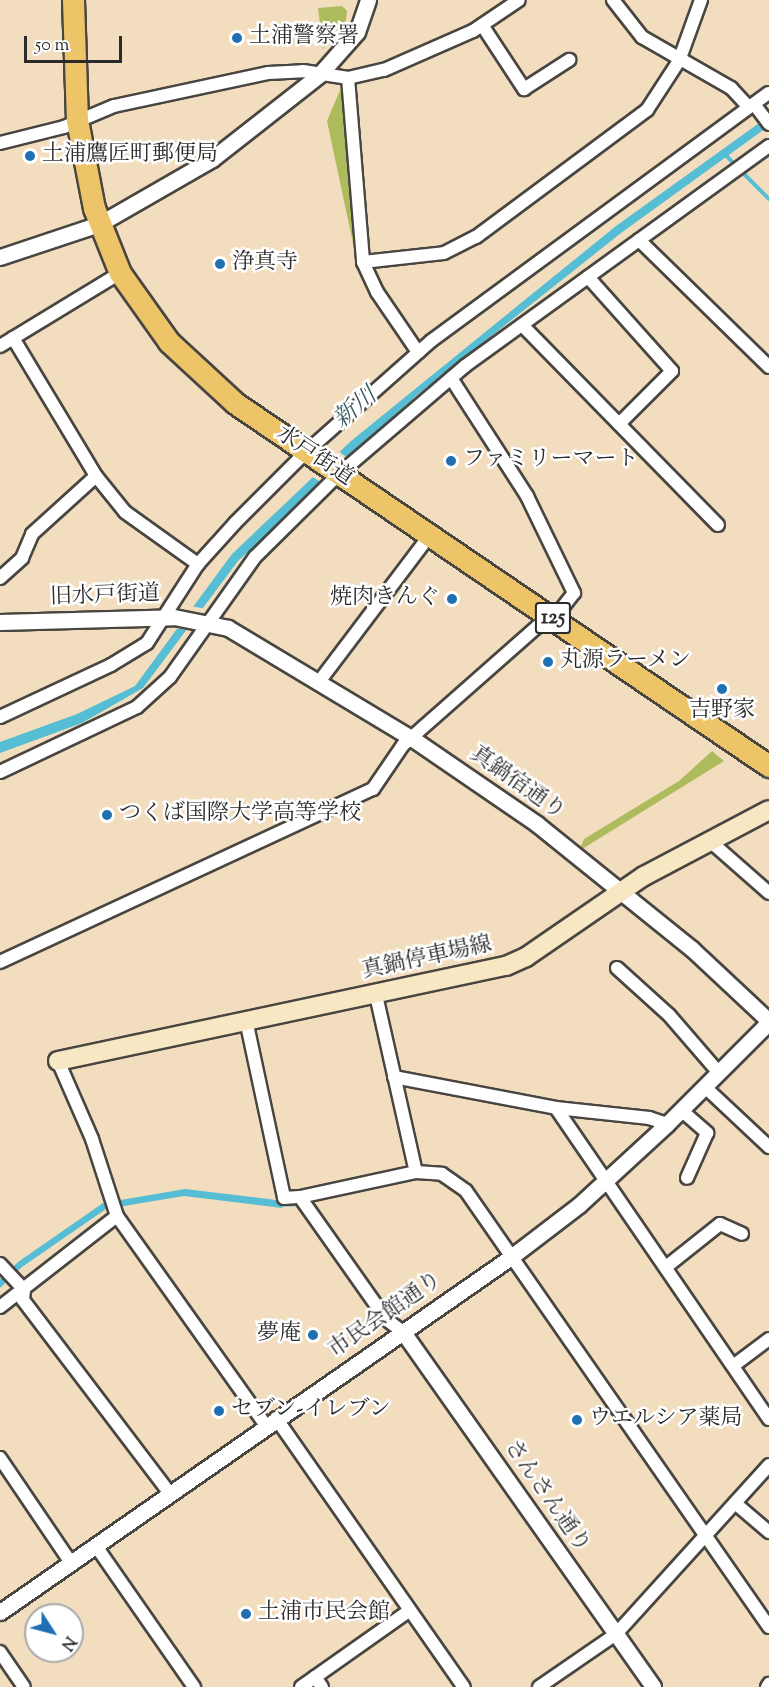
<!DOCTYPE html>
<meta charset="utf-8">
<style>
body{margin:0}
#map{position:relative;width:769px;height:1687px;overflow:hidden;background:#f2ddbf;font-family:"Sorts Mill Goudy","Noto Serif JP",serif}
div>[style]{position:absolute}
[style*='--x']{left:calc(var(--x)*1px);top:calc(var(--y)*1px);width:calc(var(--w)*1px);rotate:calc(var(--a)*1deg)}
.green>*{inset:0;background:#aebb5d}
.water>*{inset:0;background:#56bed4}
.pier>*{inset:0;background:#f2ddbf}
.stream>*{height:4px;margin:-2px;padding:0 2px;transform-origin:2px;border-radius:2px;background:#56bed4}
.roads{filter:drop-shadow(2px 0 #494641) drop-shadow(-2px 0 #494641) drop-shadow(0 2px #494641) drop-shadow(0 -2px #494641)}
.minor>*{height:12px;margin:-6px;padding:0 6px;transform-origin:6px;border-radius:6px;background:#fff}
.tertiary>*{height:15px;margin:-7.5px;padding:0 7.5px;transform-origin:7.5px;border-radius:7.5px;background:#fff}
.secondary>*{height:18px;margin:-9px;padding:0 9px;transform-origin:9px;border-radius:9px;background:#f8e7c3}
.trunk>*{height:21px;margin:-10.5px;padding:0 10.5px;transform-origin:10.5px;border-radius:10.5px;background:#eec469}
.dots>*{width:16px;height:16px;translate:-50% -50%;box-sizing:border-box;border:3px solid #fff;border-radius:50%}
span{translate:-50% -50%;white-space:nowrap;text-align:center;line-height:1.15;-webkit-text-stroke:5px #fff;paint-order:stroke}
.shield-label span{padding:2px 4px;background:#fff;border:2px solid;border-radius:4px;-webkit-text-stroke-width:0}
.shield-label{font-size:21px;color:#2b2b2b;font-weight:700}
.poi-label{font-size:22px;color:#2b2b2b}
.left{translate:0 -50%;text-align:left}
.right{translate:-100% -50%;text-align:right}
.street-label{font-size:22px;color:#2b2b2b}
.water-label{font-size:24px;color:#3a5e66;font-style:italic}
.north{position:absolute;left:24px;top:1603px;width:60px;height:60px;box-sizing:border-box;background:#fff;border:2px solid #aaa;border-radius:50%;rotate:126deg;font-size:16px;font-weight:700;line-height:24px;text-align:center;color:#2b2b2b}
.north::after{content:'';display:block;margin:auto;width:21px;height:27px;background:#1f6fb2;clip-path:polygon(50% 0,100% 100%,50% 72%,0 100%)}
.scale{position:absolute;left:24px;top:36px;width:98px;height:27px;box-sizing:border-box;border:3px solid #2b2b2b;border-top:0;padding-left:8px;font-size:18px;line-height:21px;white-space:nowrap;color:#2b2b2b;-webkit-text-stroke:4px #fff;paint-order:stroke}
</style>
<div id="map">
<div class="green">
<div style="clip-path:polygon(342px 6px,347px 11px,346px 20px,323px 49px,318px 8px)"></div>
<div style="clip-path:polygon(343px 83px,357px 262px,327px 121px)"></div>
<div style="clip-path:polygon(712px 751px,724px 761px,579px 851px,584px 839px,679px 781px)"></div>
</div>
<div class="water">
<div style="clip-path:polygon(769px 116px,769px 126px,621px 233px,416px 396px,359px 448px,238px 561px,143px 688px,82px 723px,0 753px,0 742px,77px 714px,135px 686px,232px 554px,351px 441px,616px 226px)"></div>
<div style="clip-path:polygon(185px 1189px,284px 1201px,282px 1208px,184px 1196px,106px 1209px,22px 1267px,0 1288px,0 1279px,18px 1262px,103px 1203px)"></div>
</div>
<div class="pier">
<div style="clip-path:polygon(337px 450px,349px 459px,324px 484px,311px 476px)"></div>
<div style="clip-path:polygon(190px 606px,207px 609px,191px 630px,173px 628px)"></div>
</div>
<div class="stream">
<div style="--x:725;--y:154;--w:13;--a:48"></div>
<div style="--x:742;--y:172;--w:38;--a:45"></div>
<div style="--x:279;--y:1205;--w:20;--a:-3"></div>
</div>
<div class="roads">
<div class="minor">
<div style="--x:613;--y:0;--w:47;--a:51.9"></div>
<div style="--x:642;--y:37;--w:103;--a:29.8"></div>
<div style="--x:731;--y:88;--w:26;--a:47"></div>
<div style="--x:482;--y:25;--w:77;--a:56.7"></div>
<div style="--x:524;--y:89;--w:54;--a:-32.8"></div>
<div style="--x:348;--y:78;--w:185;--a:85.3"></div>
<div style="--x:363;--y:262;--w:33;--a:65"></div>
<div style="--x:377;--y:292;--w:73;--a:55.7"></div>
<div style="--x:754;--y:104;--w:25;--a:53"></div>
<div style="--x:0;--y:143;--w:66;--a:-14"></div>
<div style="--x:64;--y:127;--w:54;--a:-22.8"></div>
<div style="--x:114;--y:106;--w:157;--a:-12.1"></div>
<div style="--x:268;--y:73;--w:35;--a:-3"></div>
<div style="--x:303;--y:71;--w:46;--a:8.8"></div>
<div style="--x:348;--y:78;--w:37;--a:-13"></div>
<div style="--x:384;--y:70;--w:97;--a:-23.7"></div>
<div style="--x:473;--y:31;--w:55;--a:-34"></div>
<div style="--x:639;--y:240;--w:182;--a:44.3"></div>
<div style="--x:363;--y:262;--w:81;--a:-6.3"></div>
<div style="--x:444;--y:253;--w:36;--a:-27"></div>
<div style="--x:476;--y:237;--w:213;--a:-36.6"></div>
<div style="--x:647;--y:110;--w:59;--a:-56.9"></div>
<div style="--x:679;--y:61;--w:65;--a:-70.2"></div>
<div style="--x:588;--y:277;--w:126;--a:48.2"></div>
<div style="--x:672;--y:371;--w:75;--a:135"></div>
<div style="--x:522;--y:325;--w:280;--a:45.6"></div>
<div style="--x:0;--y:346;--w:140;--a:-31.3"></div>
<div style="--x:96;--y:476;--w:46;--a:51.1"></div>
<div style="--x:125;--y:512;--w:90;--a:35.5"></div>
<div style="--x:0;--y:578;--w:30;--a:-42"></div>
<div style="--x:22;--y:558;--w:26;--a:-67"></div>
<div style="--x:32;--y:534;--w:86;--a:-42.2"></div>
<div style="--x:96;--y:476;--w:161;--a:-121"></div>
<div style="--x:318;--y:683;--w:186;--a:-52.9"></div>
<div style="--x:0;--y:717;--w:123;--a:-25.1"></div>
<div style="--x:111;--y:665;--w:42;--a:-31.4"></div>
<div style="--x:147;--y:643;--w:94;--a:-57.2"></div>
<div style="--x:198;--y:564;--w:55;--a:-47.9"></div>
<div style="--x:235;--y:523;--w:100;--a:-45"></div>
<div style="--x:306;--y:452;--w:167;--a:-41.6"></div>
<div style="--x:431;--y:341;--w:419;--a:-36.3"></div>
<div style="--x:0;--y:772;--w:152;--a:-25.4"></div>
<div style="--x:137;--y:707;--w:45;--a:-42.3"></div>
<div style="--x:170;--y:677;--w:147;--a:-54.7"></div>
<div style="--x:255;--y:557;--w:118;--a:-44.7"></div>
<div style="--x:339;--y:474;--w:166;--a:-40.6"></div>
<div style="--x:465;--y:366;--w:375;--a:-35.9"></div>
<div style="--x:711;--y:842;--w:77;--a:41.3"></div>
<div style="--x:0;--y:962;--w:411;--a:-24.9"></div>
<div style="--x:373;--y:789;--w:53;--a:-55.7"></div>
<div style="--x:403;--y:745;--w:181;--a:-41.4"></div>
<div style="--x:539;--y:625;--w:24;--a:-33"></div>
<div style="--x:559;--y:612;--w:24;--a:-52"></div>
<div style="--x:574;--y:593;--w:108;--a:-115.9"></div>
<div style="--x:527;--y:496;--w:140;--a:-122.8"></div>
<div style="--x:617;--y:968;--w:70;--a:42.1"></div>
<div style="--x:669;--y:1015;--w:77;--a:49.2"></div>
<div style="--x:376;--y:995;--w:181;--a:77.3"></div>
<div style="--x:416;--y:1172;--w:26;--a:4"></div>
<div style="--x:442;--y:1174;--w:29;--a:35"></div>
<div style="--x:466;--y:1191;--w:531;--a:55.2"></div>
<div style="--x:246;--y:1020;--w:182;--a:77.9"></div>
<div style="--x:284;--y:1198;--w:16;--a:-4"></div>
<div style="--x:58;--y:1061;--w:85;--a:66.4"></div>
<div style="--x:92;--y:1139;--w:81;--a:72"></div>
<div style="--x:117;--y:1216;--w:257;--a:54.6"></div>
<div style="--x:394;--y:1077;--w:165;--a:10.8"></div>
<div style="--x:556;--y:1108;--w:94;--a:6.1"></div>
<div style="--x:649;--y:1118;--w:19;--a:18"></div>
<div style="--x:705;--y:1087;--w:88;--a:43.2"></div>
<div style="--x:556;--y:1108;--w:377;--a:55.6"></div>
<div style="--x:681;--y:1110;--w:35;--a:41"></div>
<div style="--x:707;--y:1133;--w:49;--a:114"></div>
<div style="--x:0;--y:1264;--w:35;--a:47"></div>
<div style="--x:24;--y:1290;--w:10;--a:96"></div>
<div style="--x:23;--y:1300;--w:241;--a:52.8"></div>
<div style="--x:666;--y:1267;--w:69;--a:-38.5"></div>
<div style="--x:720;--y:1224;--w:24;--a:24"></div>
<div style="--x:0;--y:1307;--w:148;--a:-37.9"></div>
<div style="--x:403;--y:1332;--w:21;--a:-143"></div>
<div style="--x:386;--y:1319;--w:149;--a:-125.2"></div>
<div style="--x:300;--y:1197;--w:119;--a:-12.2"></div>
<div style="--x:733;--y:1366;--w:45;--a:-36.9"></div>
<div style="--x:276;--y:1418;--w:328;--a:55.1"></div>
<div style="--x:0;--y:1458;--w:127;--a:55.9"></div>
<div style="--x:735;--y:1503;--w:45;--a:40.5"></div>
<div style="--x:96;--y:1546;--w:172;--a:55.2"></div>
<div style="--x:0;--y:1652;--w:42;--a:55.6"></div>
<div style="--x:315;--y:1677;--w:12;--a:55"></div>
<div style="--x:301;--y:1687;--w:133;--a:-35.2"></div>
<div style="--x:539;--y:1687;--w:93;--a:-34.5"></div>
<div style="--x:616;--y:1634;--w:228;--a:-47.8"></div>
<div style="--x:767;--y:1687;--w:4;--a:-56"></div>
</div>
<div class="tertiary">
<div style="--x:0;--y:257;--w:104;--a:-18.4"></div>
<div style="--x:99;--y:224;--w:130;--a:-29.9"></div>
<div style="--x:212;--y:159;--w:136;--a:-38.1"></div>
<div style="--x:319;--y:75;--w:57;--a:-48.5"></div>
<div style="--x:357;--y:32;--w:34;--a:-71"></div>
<div style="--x:0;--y:622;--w:174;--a:-1.6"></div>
<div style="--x:174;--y:617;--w:55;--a:11.5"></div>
<div style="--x:228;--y:628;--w:216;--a:31"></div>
<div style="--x:413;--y:739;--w:150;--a:34.4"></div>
<div style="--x:537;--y:824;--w:199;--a:38.9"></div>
<div style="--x:692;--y:949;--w:105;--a:43.1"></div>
<div style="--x:403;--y:1332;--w:434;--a:54.8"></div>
<div style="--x:0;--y:1612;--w:622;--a:-34.79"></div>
<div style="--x:511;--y:1257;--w:86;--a:-37.4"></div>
<div style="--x:579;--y:1205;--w:120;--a:-42.6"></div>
<div style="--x:667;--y:1124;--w:144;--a:-45"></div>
</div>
<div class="secondary">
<div style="--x:58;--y:1061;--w:458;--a:-12"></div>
<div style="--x:506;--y:966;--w:22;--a:-24"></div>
<div style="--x:526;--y:957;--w:143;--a:-34.5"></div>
<div style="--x:644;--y:876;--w:141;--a:-27.8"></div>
</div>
<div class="trunk">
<div style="--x:73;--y:0;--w:120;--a:88.1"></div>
<div style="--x:77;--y:120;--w:90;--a:79.1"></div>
<div style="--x:94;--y:208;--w:70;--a:68.2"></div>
<div style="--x:120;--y:273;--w:85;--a:54.6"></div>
<div style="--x:169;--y:342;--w:90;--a:42.7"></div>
<div style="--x:235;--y:403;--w:646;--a:34.21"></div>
</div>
</div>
<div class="dots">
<div style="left:237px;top:38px;background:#1f6fb2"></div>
<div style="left:30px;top:156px;background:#1f6fb2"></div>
<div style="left:220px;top:264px;background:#1f6fb2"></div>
<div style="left:451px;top:461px;background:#1f6fb2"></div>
<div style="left:452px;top:599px;background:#1f6fb2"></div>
<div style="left:548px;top:662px;background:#1f6fb2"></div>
<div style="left:722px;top:689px;background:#1f6fb2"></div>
<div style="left:107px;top:815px;background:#1f6fb2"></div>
<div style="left:313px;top:1335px;background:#1f6fb2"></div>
<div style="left:219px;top:1411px;background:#1f6fb2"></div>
<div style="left:577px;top:1420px;background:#1f6fb2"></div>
<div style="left:246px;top:1614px;background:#1f6fb2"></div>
</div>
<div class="shield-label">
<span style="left:553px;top:618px">125</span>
</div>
<div class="poi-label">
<span class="left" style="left:249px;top:38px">土浦警察署</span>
<span class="left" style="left:42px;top:156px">土浦鷹匠町郵便局</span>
<span class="left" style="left:232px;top:264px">浄真寺</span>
<span class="left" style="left:463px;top:461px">ファミリーマート</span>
<span class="right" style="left:440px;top:599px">焼肉きんぐ</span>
<span class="left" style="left:560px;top:662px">丸源ラーメン</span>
<span style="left:722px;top:712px">吉野家</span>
<span class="left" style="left:119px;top:815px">つくば国際大学高等学校</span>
<span class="right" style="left:301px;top:1335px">夢庵</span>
<span class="left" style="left:231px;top:1411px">セブン-イレブン</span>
<span class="left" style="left:589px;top:1420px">ウエルシア薬局</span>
<span class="left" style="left:258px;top:1614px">土浦市民会館</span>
</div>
<div class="street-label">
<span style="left:314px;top:457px;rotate:34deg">水戸街道</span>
<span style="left:105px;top:597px;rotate:-2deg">旧水戸街道</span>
<span style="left:517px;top:784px;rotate:35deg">真鍋宿通り</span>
<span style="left:427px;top:959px;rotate:-12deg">真鍋停車場線</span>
<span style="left:386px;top:1316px;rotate:-35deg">市民会館通り</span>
<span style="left:546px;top:1497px;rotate:55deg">さんさん通り</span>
</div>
<div class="water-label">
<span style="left:356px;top:409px;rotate:-40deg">新川</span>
</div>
<div class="north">N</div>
<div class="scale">50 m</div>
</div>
